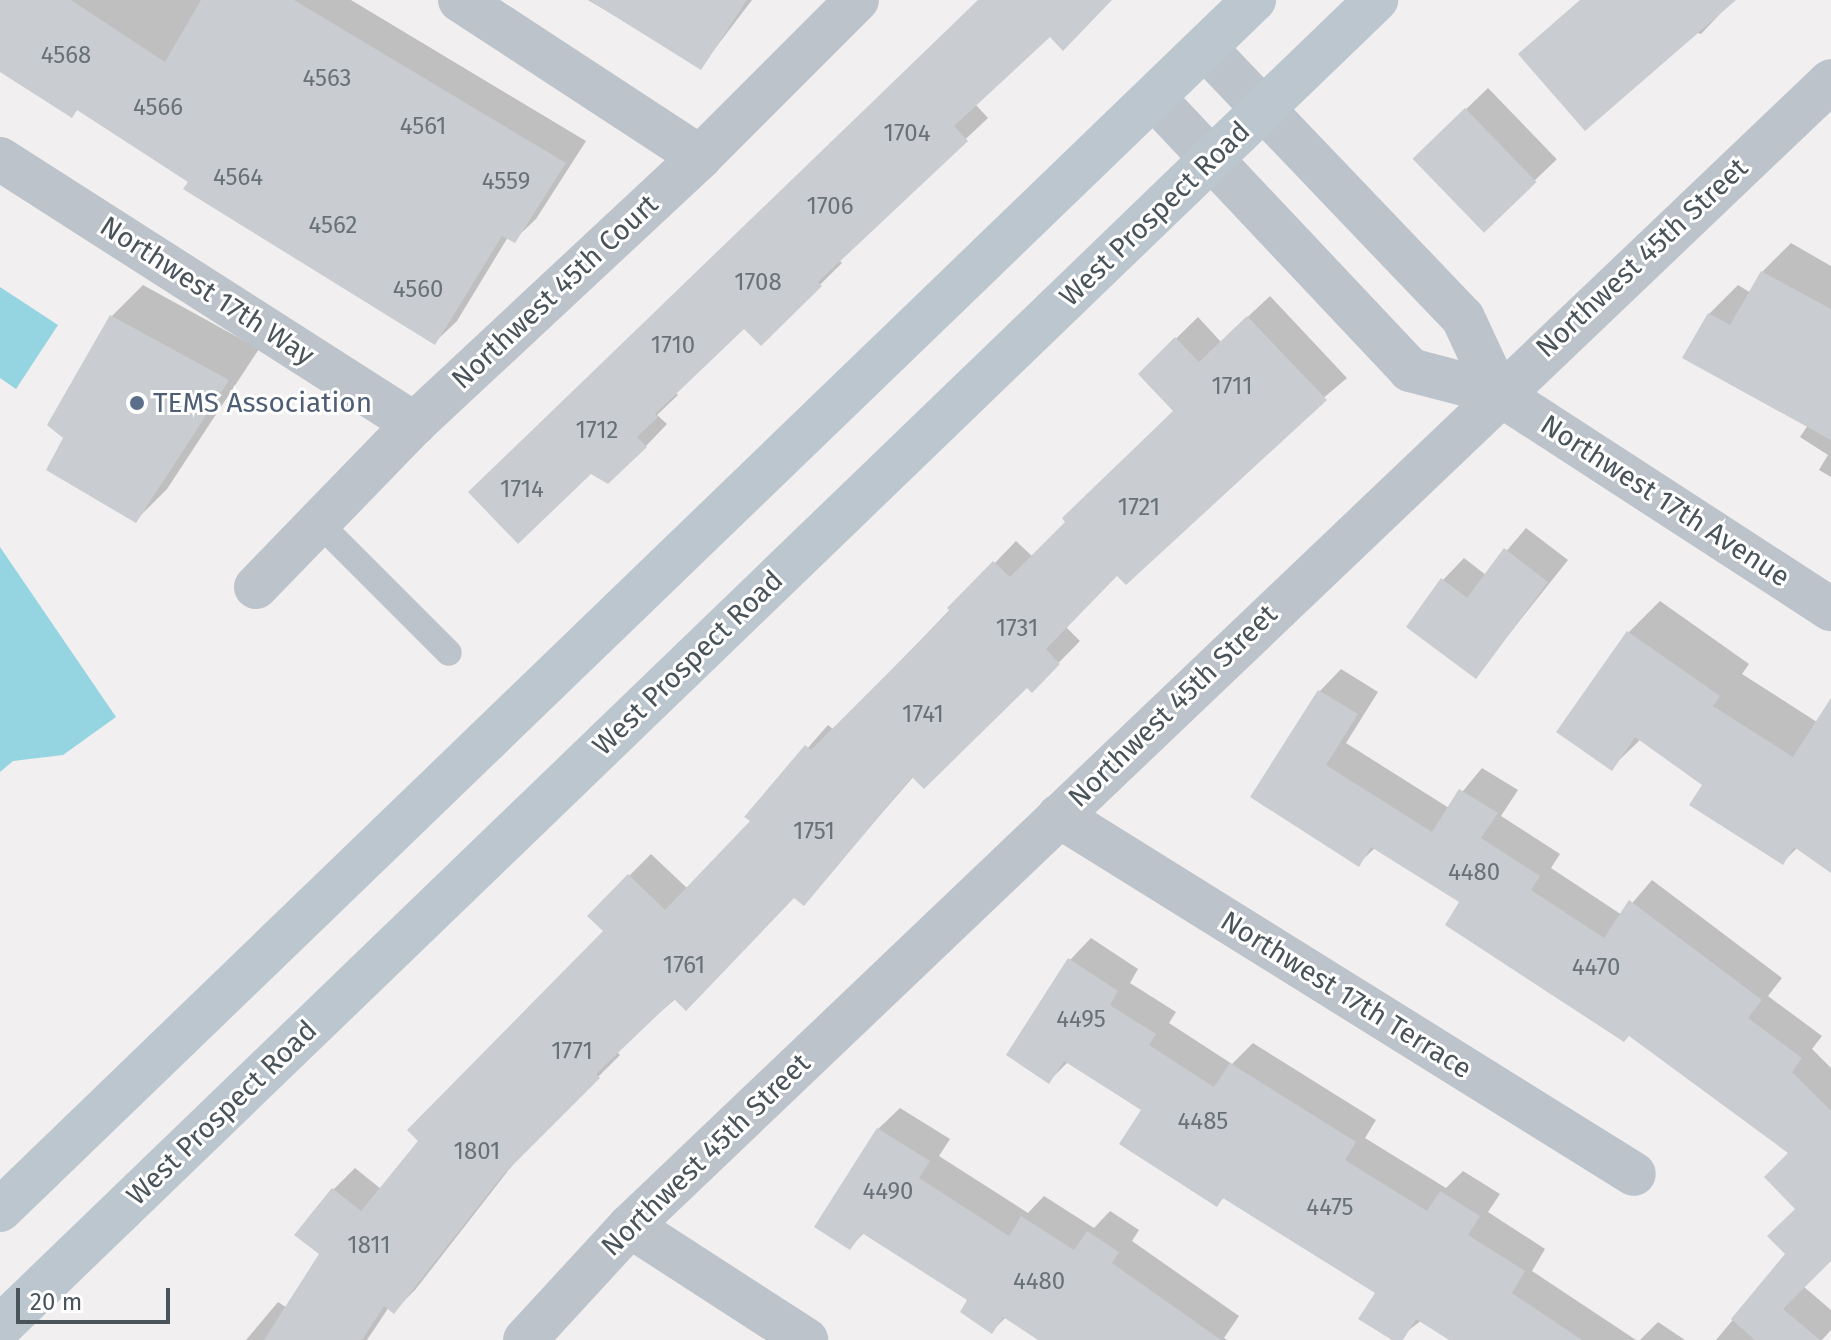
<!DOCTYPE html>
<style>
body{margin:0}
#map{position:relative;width:1831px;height:1340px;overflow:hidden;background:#f1efef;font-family:"Fira Sans",sans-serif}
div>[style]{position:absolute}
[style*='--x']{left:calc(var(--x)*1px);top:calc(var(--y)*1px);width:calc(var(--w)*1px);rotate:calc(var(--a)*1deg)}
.water>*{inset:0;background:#94d5e1}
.shadow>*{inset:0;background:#0003;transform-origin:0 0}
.building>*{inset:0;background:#c9ccd1;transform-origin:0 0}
.service>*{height:26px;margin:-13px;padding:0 13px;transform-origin:13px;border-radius:13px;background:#bcc3ca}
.minor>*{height:44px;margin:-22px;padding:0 22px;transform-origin:22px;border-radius:22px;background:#bcc3ca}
.secondary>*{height:44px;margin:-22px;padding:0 22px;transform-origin:22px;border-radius:22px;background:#bcc6ce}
.dots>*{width:22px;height:22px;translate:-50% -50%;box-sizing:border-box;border:4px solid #fff;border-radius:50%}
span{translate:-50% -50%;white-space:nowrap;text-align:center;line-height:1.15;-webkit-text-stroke:6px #fff;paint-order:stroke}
.number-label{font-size:24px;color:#697178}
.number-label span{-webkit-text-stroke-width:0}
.street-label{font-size:28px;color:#49535a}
.service-label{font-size:28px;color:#4e5e75}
.left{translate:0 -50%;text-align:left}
.scale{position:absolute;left:16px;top:1288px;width:154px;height:36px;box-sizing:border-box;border:4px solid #49535a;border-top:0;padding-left:10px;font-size:24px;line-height:28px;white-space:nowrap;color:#49535a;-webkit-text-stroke:6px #fff;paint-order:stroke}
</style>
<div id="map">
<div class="water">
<div style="clip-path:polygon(0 287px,58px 325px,16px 389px,0 378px)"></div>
<div style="clip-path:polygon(0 547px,116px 717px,63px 755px,13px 761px,0 772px)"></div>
</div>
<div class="shadow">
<div style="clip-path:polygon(0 0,351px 0,586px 141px,536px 219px,514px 240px,508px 237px,457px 321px,435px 342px,78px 109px,72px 115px,0 58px)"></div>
<div style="clip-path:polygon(588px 0,752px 0,701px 67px)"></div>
<div style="clip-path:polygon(980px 0,1110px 0,1050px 34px,975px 104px,988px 118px,838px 259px,842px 263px,761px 343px,744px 327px,675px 392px,678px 395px,657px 415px,667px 424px,646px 446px,608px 482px,591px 471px)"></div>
<div style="clip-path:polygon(1580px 0,1733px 0,1701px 34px)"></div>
<div style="left:1488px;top:88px;width:99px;height:102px;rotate:46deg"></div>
<div style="clip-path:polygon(1791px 243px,1831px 266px,1831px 477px,1819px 470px,1828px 455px,1800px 437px,1808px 425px,1709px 314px,1738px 285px,1751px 293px,1762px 272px)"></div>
<div style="clip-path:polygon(143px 285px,259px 349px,167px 489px,136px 520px,66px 437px,112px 316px)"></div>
<div style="clip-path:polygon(1270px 296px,1347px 378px,1117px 573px,1066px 627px,1080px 641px,1032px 690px,1027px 685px,914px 776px,804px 903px,794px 895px,616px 1051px,620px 1055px,522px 1153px,415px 1290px,394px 1311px,389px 1307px,367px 1340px,246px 1340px,278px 1302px,287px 1308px,322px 1254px,297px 1234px,334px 1189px,355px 1168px,381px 1189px,606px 931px,590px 916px,630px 875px,651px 854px,688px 889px,753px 821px,747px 817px,828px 725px,834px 730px,1016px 541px,1033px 557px,1175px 410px,1140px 374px,1198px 317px,1221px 342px)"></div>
<div style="clip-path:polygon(1526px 528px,1568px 560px,1475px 677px,1443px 580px,1464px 558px,1486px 575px)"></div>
<div style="clip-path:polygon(1660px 601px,1749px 664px,1742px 674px,1820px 724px,1831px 712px,1831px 871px,1798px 847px,1783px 862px,1704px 785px,1641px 739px,1611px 768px,1559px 731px,1629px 632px)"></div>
<div style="clip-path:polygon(1341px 669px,1378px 692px,1346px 743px,1449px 808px,1482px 768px,1518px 790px,1501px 816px,1560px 854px,1551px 868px,1622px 915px,1652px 880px,1782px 978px,1768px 996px,1822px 1036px,1812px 1049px,1831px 1068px,1831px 1258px,1803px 1286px,1831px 1310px,1831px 1330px,1822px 1340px,1716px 1340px,1788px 1254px,1797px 1209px,1791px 1153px,1462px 902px,1375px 848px,1358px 864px,1252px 796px,1320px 691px)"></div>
<div style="clip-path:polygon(1091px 938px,1138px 969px,1130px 983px,1176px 1012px,1169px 1023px,1232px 1064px,1253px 1043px,1376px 1120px,1365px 1138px,1446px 1188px,1463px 1171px,1500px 1194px,1488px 1212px,1545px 1249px,1532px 1271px,1636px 1340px,1453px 1340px,1422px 1320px,1396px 1340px,1378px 1292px,1225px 1197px,1217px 1204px,1144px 1110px,1068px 1062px,1049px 1081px,1070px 960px)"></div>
<div style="clip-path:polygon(900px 1108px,950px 1139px,939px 1156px,1028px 1213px,1044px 1196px,1094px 1228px,1110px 1211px,1139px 1230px,1132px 1241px,1239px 1316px,1224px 1338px,1227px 1340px,1042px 1340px,1006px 1317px,992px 1331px,970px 1300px,865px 1232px,850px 1247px,878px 1129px)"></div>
<div style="clip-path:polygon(1658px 1322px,1685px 1340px,1640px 1340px)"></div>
</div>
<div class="building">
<div style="clip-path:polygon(0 0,71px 0,165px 62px,201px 0,294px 0,566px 163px,515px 243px,502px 236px,435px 345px,183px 189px,188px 182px,77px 110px,72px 118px,0 72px)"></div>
<div style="clip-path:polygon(589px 0,747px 0,701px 70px)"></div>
<div style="clip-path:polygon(978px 0,1112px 0,1063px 51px,1050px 37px,954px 126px,968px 141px,818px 282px,822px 286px,761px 346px,744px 329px,655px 414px,658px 417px,637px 437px,647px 447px,608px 484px,591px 474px,518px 544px,468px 492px)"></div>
<div style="clip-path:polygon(1580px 0,1736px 0,1585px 131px,1518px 54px)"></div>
<div style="left:1465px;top:108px;width:103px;height:73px;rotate:46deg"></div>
<div style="clip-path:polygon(1761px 271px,1831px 309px,1831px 440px,1682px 358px,1708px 313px,1730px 325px)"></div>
<div style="clip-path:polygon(110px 315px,229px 380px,136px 523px,46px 470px,63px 438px,47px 425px)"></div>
<div style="clip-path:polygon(1247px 316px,1327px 400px,1126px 585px,1117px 576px,1046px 649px,1060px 664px,1032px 693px,1027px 688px,924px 789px,912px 777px,804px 906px,794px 898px,686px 1011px,674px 999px,596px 1074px,600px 1078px,502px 1176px,394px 1314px,384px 1306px,362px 1340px,264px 1340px,319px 1254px,294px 1235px,332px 1188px,361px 1211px,418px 1141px,407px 1130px,603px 931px,587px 916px,628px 874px,665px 910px,750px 821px,744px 817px,805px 745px,811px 750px,950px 611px,947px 608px,993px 561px,1010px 577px,1065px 522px,1062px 518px,1173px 411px,1138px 374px,1175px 337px,1199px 362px)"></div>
<div style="clip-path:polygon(1504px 548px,1548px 582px,1476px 679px,1406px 627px,1441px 578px,1467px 598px)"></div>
<div style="clip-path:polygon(1627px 631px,1720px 696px,1713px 706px,1793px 757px,1831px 698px,1831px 873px,1794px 847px,1783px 865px,1689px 805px,1702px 785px,1635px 737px,1612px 771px,1556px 732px)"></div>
<div style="clip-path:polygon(1318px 690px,1358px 714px,1326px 765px,1432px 832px,1459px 789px,1498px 813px,1481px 838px,1540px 876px,1531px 890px,1604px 938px,1629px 900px,1762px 1000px,1748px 1018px,1802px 1058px,1792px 1072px,1831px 1111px,1831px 1261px,1783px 1309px,1820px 1340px,1755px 1340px,1731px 1319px,1785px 1254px,1767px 1236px,1795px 1209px,1764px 1177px,1788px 1153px,1629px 1036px,1624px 1042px,1445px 925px,1459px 902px,1371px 847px,1359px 867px,1250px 797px)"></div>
<div style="clip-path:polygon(1068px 958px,1118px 991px,1110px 1005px,1156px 1034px,1149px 1045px,1214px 1087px,1230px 1063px,1356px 1142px,1345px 1160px,1427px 1211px,1440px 1191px,1480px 1216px,1468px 1235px,1525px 1271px,1512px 1293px,1582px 1340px,1449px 1340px,1416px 1319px,1403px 1340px,1392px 1340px,1358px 1319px,1375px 1293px,1223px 1198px,1217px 1207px,1119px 1144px,1141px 1110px,1064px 1061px,1049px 1084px,1006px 1055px)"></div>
<div style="clip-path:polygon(877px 1128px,930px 1161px,919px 1178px,1009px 1236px,1021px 1216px,1074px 1250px,1087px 1231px,1119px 1252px,1112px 1263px,1221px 1340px,1038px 1340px,1003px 1317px,992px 1334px,960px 1312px,967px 1300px,862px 1233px,850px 1250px,814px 1227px)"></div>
</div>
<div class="service">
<div style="--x:320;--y:524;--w:182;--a:45"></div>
</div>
<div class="minor">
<div style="--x:460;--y:0;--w:287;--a:33.2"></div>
<div style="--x:1205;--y:48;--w:373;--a:46.3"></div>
<div style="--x:1463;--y:318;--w:83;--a:65"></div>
<div style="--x:1154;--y:98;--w:374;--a:46.7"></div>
<div style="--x:1410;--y:370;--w:91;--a:14.6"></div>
<div style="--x:1498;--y:393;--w:397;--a:33"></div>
<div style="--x:0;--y:159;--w:492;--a:32.6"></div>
<div style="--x:256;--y:587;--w:227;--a:-45.9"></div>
<div style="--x:414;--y:424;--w:391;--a:-43"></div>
<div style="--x:700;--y:157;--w:222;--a:-45"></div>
<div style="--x:1059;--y:816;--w:677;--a:31.91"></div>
<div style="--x:630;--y:1226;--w:210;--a:32.9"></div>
<div style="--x:525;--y:1340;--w:155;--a:-47.4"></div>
<div style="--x:630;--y:1226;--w:1659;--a:-43.63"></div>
</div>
<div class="secondary">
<div style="--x:0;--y:1210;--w:1743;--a:-43.98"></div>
<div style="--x:0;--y:1327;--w:1912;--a:-43.96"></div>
</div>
<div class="dots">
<div style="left:137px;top:403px;background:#5c6f8a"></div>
</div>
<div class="number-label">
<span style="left:66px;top:56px">4568</span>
<span style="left:327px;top:79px">4563</span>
<span style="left:158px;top:108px">4566</span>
<span style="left:423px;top:127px">4561</span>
<span style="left:907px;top:134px">1704</span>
<span style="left:238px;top:178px">4564</span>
<span style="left:506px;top:182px">4559</span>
<span style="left:830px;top:207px">1706</span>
<span style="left:333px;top:226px">4562</span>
<span style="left:758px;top:283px">1708</span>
<span style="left:418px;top:290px">4560</span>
<span style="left:673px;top:346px">1710</span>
<span style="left:1232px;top:387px">1711</span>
<span style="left:597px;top:431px">1712</span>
<span style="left:522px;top:490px">1714</span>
<span style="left:1139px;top:508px">1721</span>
<span style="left:1017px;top:629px">1731</span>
<span style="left:923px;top:715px">1741</span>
<span style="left:814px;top:832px">1751</span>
<span style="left:1474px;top:873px">4480</span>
<span style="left:684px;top:966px">1761</span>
<span style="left:1596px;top:968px">4470</span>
<span style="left:1081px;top:1020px">4495</span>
<span style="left:572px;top:1052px">1771</span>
<span style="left:1203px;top:1122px">4485</span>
<span style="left:477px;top:1152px">1801</span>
<span style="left:888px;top:1192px">4490</span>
<span style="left:1330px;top:1208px">4475</span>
<span style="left:369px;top:1246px">1811</span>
<span style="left:1039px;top:1282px">4480</span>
</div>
<div class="street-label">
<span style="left:1155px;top:214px;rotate:-44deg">West Prospect Road</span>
<span style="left:1642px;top:258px;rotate:-43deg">Northwest 45th Street</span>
<span style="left:207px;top:291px;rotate:33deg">Northwest 17th Way</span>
<span style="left:555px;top:292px;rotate:-43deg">Northwest 45th Court</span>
<span style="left:1665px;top:501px;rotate:33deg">Northwest 17th Avenue</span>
<span style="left:688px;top:663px;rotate:-44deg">West Prospect Road</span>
<span style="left:1173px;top:706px;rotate:-44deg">Northwest 45th Street</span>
<span style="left:1346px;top:995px;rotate:32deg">Northwest 17th Terrace</span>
<span style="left:222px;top:1113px;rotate:-44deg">West Prospect Road</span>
<span style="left:706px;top:1155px;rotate:-44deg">Northwest 45th Street</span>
</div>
<div class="service-label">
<span class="left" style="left:153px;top:403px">TEMS Association</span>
</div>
<div class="scale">20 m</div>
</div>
